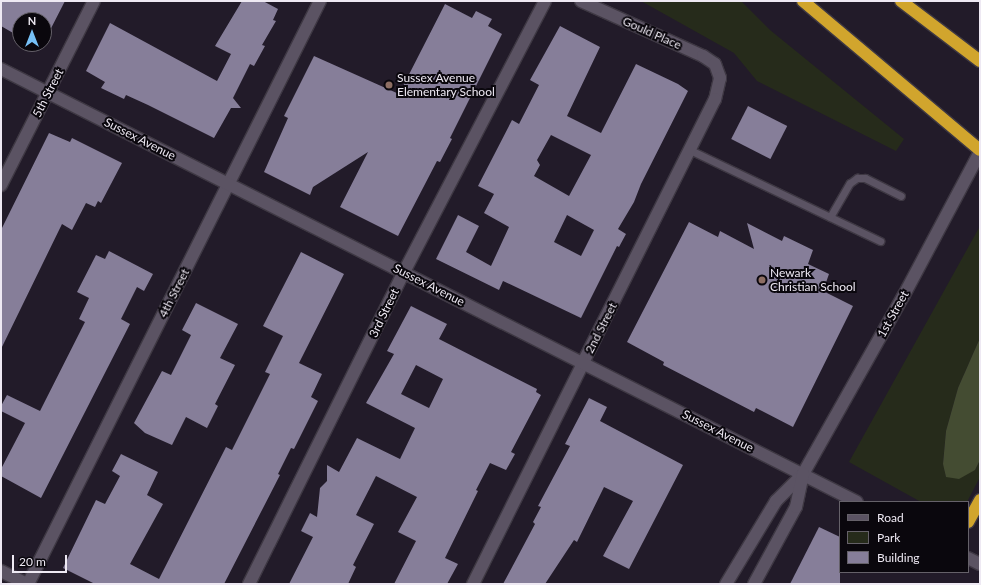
<!DOCTYPE html>
<style>
body{margin:0}
#map{position:relative;width:981px;height:585px;overflow:hidden;background:#221b29;font-family:Lato,sans-serif}
div>[style]{position:absolute}
[style*='--x']{left:calc(var(--x)*1px);top:calc(var(--y)*1px);width:calc(var(--w)*1px);rotate:calc(var(--a)*1deg)}
.green>*{inset:0;background:#262b1b}
.forest>*{inset:0;background:#444c32}
.building>*{inset:0;background:#867e99;transform-origin:0 0}
.roads{filter:drop-shadow(1px 0 #3e3843) drop-shadow(-1px 0 #3e3843) drop-shadow(0 1px #3e3843) drop-shadow(0 -1px #3e3843)}
.lane>*{height:7px;margin:-3.5px;padding:0 3.5px;transform-origin:3.5px;border-radius:3.5px;background:#5b5363}
.street>*{height:12px;margin:-6px;padding:0 6px;transform-origin:6px;border-radius:6px;background:#5b5363}
.secondary>*{height:12px;margin:-6px;padding:0 6px;transform-origin:6px;border-radius:6px;background:#5b5363}
.highway>*{height:12px;margin:-6px;padding:0 6px;transform-origin:6px;border-radius:6px;background:#d1a52d}
.dots>*{width:11px;height:11px;translate:-50% -50%;box-sizing:border-box;border:2px solid #0a070d;border-radius:50%}
span{translate:-50% -50%;white-space:nowrap;text-align:center;line-height:1.15;-webkit-text-stroke:4px #0a070d;paint-order:stroke}
.street-label{font-size:12px;color:#eee9f3}
.poi-label{font-size:12px;color:#eee9f3}
.left{translate:0 -50%;text-align:left}
.frame{position:absolute;inset:0;border:2px solid #eee9f3;pointer-events:none}
.legend{position:absolute;left:839px;top:501px;width:130px;height:72px;box-sizing:border-box;background:#0a070d;border:1px solid #656169;margin:0;padding:5px 7px;list-style:none;font-size:12px;color:#eee9f3}
.legend li{display:flex;align-items:center;gap:8px;height:20px}
.legend b{width:20px;border:1px solid #656169}
.north{position:absolute;left:12px;top:12px;width:40px;height:40px;box-sizing:border-box;background:#0a070d;border:1px solid #656169;border-radius:50%;rotate:0deg;font-size:11px;font-weight:700;line-height:16px;text-align:center;color:#eee9f3}
.north::after{content:'';display:block;margin:auto;width:14px;height:18px;background:#76c0f6;clip-path:polygon(50% 0,100% 100%,50% 72%,0 100%)}
.scale{position:absolute;left:12px;top:555px;width:55px;height:18px;box-sizing:border-box;border:2px solid #eee9f3;border-top:0;padding-left:5px;font-size:12px;line-height:14px;white-space:nowrap;color:#eee9f3;-webkit-text-stroke:3px #0a070d;paint-order:stroke}
</style>
<div id="map">
<div class="green">
<div style="clip-path:polygon(641px 1px,741px 1px,770px 30px,904px 139px,896px 151px,757px 81px,734px 53px)"></div>
<div style="clip-path:polygon(980px 226px,980px 338px,958px 388px,946px 431px,943px 463px,946px 477px,975px 470px,980px 460px,980px 477px,967px 502px,921px 502px,849px 462px)"></div>
</div>
<div class="forest">
<div style="clip-path:polygon(980px 338px,980px 460px,975px 470px,959px 479px,946px 477px,943px 464px,946px 431px,958px 388px)"></div>
</div>
<div class="building">
<div style="clip-path:polygon(1px 1px,65px 1px,44px 42px,44px 20px,20px 20px,20px 37px,1px 26px)"></div>
<div style="clip-path:polygon(242px 1px,263px 1px,278px 9px,273px 20px,276px 21px,262px 45px,265px 46px,254px 66px,250px 64px,233px 98px,241px 108px,231px 108px,214px 138px,148px 105px,126px 95px,124px 99px,101px 88px,105px 82px,86px 71px,110px 23px,217px 81px,231px 54px,215px 46px)"></div>
<div style="clip-path:polygon(445px 4px,472px 18px,476px 11px,492px 19px,488px 26px,502px 34px,450px 138px,452px 139px,440px 162px,437px 161px,398px 236px,340px 207px,368px 152px,313px 187px,310px 195px,264px 172px,288px 118px,284px 116px,314px 56px,399px 94px)"></div>
<div style="clip-path:polygon(evenodd,560px 26px,600px 47px,567px 116px,601px 133px,636px 64px,678px 84px,688px 91px,641px 184px,634px 202px,618px 229px,626px 234px,619px 247px,617px 246px,581px 318px,503px 281px,499px 290px,436px 259px,458px 215px,479px 226px,466px 252px,491px 266px,509px 227px,484px 213px,494px 194px,478px 186px,512px 120px,519px 124px,539px 85px,530px 80px,560px 26px,551px 135px,591px 155px,569px 196px,534px 176px,540px 165px,537px 160px,551px 135px,560px 26px,567px 215px,594px 230px,581px 256px,554px 242px,567px 215px)"></div>
<div style="left:748px;top:106px;width:44px;height:37px;rotate:27deg"></div>
<div style="clip-path:polygon(49px 133px,70px 142px,72px 138px,122px 163px,101px 203px,98px 201px,95px 207px,86px 203px,72px 230px,62px 224px,1px 349px,1px 230px)"></div>
<div style="clip-path:polygon(689px 222px,718px 237px,720px 231px,754px 249px,747px 223px,782px 241px,784px 236px,813px 250px,808px 264px,829px 274px,823px 291px,853px 306px,793px 427px,756px 408px,754px 412px,663px 365px,664px 362px,627px 342px)"></div>
<div style="clip-path:polygon(109px 251px,153px 274px,144px 291px,137px 287px,121px 319px,130px 324px,41px 498px,1px 476px,1px 469px,25px 423px,1px 411px,1px 406px,7px 395px,40px 411px,85px 322px,79px 319px,89px 298px,77px 292px,96px 255px,105px 259px)"></div>
<div style="clip-path:polygon(301px 252px,344px 274px,299px 363px,322px 374px,311px 397px,318px 401px,294px 449px,291px 448px,278px 474px,280px 475px,224px 584px,95px 584px,63px 568px,96px 500px,105px 504px,120px 476px,112px 471px,121px 454px,158px 472px,147px 495px,163px 504px,130px 564px,159px 579px,226px 447px,232px 450px,270px 374px,265px 372px,283px 336px,263px 326px)"></div>
<div style="clip-path:polygon(196px 303px,238px 324px,220px 358px,235px 365px,215px 404px,218px 406px,207px 428px,186px 417px,172px 445px,145px 433px,134px 423px,162px 371px,171px 375px,191px 335px,182px 330px)"></div>
<div style="clip-path:polygon(evenodd,411px 306px,447px 324px,439px 339px,537px 389px,536px 392px,541px 395px,511px 452px,515px 454px,506px 470px,490px 463px,476px 490px,478px 491px,445px 558px,458px 564px,447px 584px,394px 584px,416px 541px,398px 532px,417px 497px,376px 476px,356px 515px,374px 524px,353px 565px,356px 567px,348px 584px,289px 584px,313px 537px,301px 531px,310px 513px,317px 517px,320px 488px,327px 481px,327px 465px,339px 472px,357px 438px,400px 459px,415px 428px,366px 403px,394px 354px,387px 351px,411px 306px,416px 365px,443px 379px,429px 408px,401px 394px,416px 365px)"></div>
<div style="clip-path:polygon(589px 398px,607px 407px,600px 421px,683px 465px,629px 569px,603px 556px,633px 501px,604px 487px,577px 542px,574px 540px,545px 584px,503px 584px,535px 524px,533px 522px,541px 507px,538px 506px,570px 446px,565px 444px)"></div>
<div style="clip-path:polygon(819px 527px,840px 537px,840px 584px,790px 584px)"></div>
</div>
<div class="roads">
<div class="lane">
<div style="--x:690;--y:150;--w:211;--a:25.6"></div>
<div style="--x:830;--y:217;--w:39;--a:-60"></div>
<div style="--x:850;--y:183;--w:9;--a:-36"></div>
<div style="--x:857;--y:178;--w:8;--a:0"></div>
<div style="--x:865;--y:178;--w:40;--a:26.6"></div>
</div>
<div class="street">
<div style="--x:1;--y:185;--w:206;--a:-63.2"></div>
<div style="--x:1;--y:571;--w:28;--a:27"></div>
<div style="--x:28;--y:584;--w:652;--a:-63.4"></div>
<div style="--x:249;--y:584;--w:348;--a:-63.6"></div>
<div style="--x:404;--y:272;--w:305;--a:-62.5"></div>
<div style="--x:473;--y:584;--w:247;--a:-63.5"></div>
</div>
<div class="secondary">
<div style="--x:581;--y:1;--w:134;--a:24.3"></div>
<div style="--x:703;--y:56;--w:14;--a:34"></div>
<div style="--x:715;--y:64;--w:15;--a:70"></div>
<div style="--x:720;--y:78;--w:22;--a:103"></div>
<div style="--x:715;--y:99;--w:295;--a:116.6"></div>
<div style="--x:1;--y:69;--w:959;--a:26.83"></div>
<div style="--x:968;--y:558;--w:13;--a:27"></div>
<div style="--x:726;--y:584;--w:97;--a:-58.9"></div>
<div style="--x:776;--y:501;--w:38;--a:-45"></div>
<div style="--x:803;--y:474;--w:206;--a:-60.6"></div>
<div style="--x:904;--y:295;--w:162;--a:-62"></div>
<div style="--x:754;--y:584;--w:88;--a:-61.4"></div>
<div style="--x:796;--y:507;--w:34;--a:-78"></div>
</div>
<div class="highway">
<div style="--x:803;--y:1;--w:231;--a:40.1"></div>
<div style="--x:901;--y:1;--w:99;--a:37.2"></div>
<div style="--x:968;--y:522;--w:25;--a:-61"></div>
</div>
</div>
<div class="dots">
<div style="left:389px;top:85px;background:#8d6e63"></div>
<div style="left:762px;top:280px;background:#8d6e63"></div>
</div>
<div class="street-label">
<span style="left:652px;top:33px;rotate:24deg">Gould Place</span>
<span style="left:48px;top:93px;rotate:-63deg">5th Street</span>
<span style="left:140px;top:139px;rotate:27deg">Sussex Avenue</span>
<span style="left:429px;top:285px;rotate:27deg">Sussex Avenue</span>
<span style="left:174px;top:293px;rotate:-63deg">4th Street</span>
<span style="left:384px;top:313px;rotate:-64deg">3rd Street</span>
<span style="left:893px;top:314px;rotate:-61deg">1st Street</span>
<span style="left:601px;top:328px;rotate:-63deg">2nd Street</span>
<span style="left:718px;top:431px;rotate:27deg">Sussex Avenue</span>
</div>
<div class="poi-label">
<span class="left" style="left:397px;top:85px">Sussex Avenue<br>Elementary School</span>
<span class="left" style="left:770px;top:280px">Newark<br>Christian School</span>
</div>
<div class="frame"></div>
<ul class="legend">
<li><b style="height:5px;background:#5b5363"></b>Road</li>
<li><b style="height:11px;background:#262b1b"></b>Park</li>
<li><b style="height:11px;background:#867e99"></b>Building</li>
</ul>
<div class="north">N</div>
<div class="scale">20 m</div>
</div>
